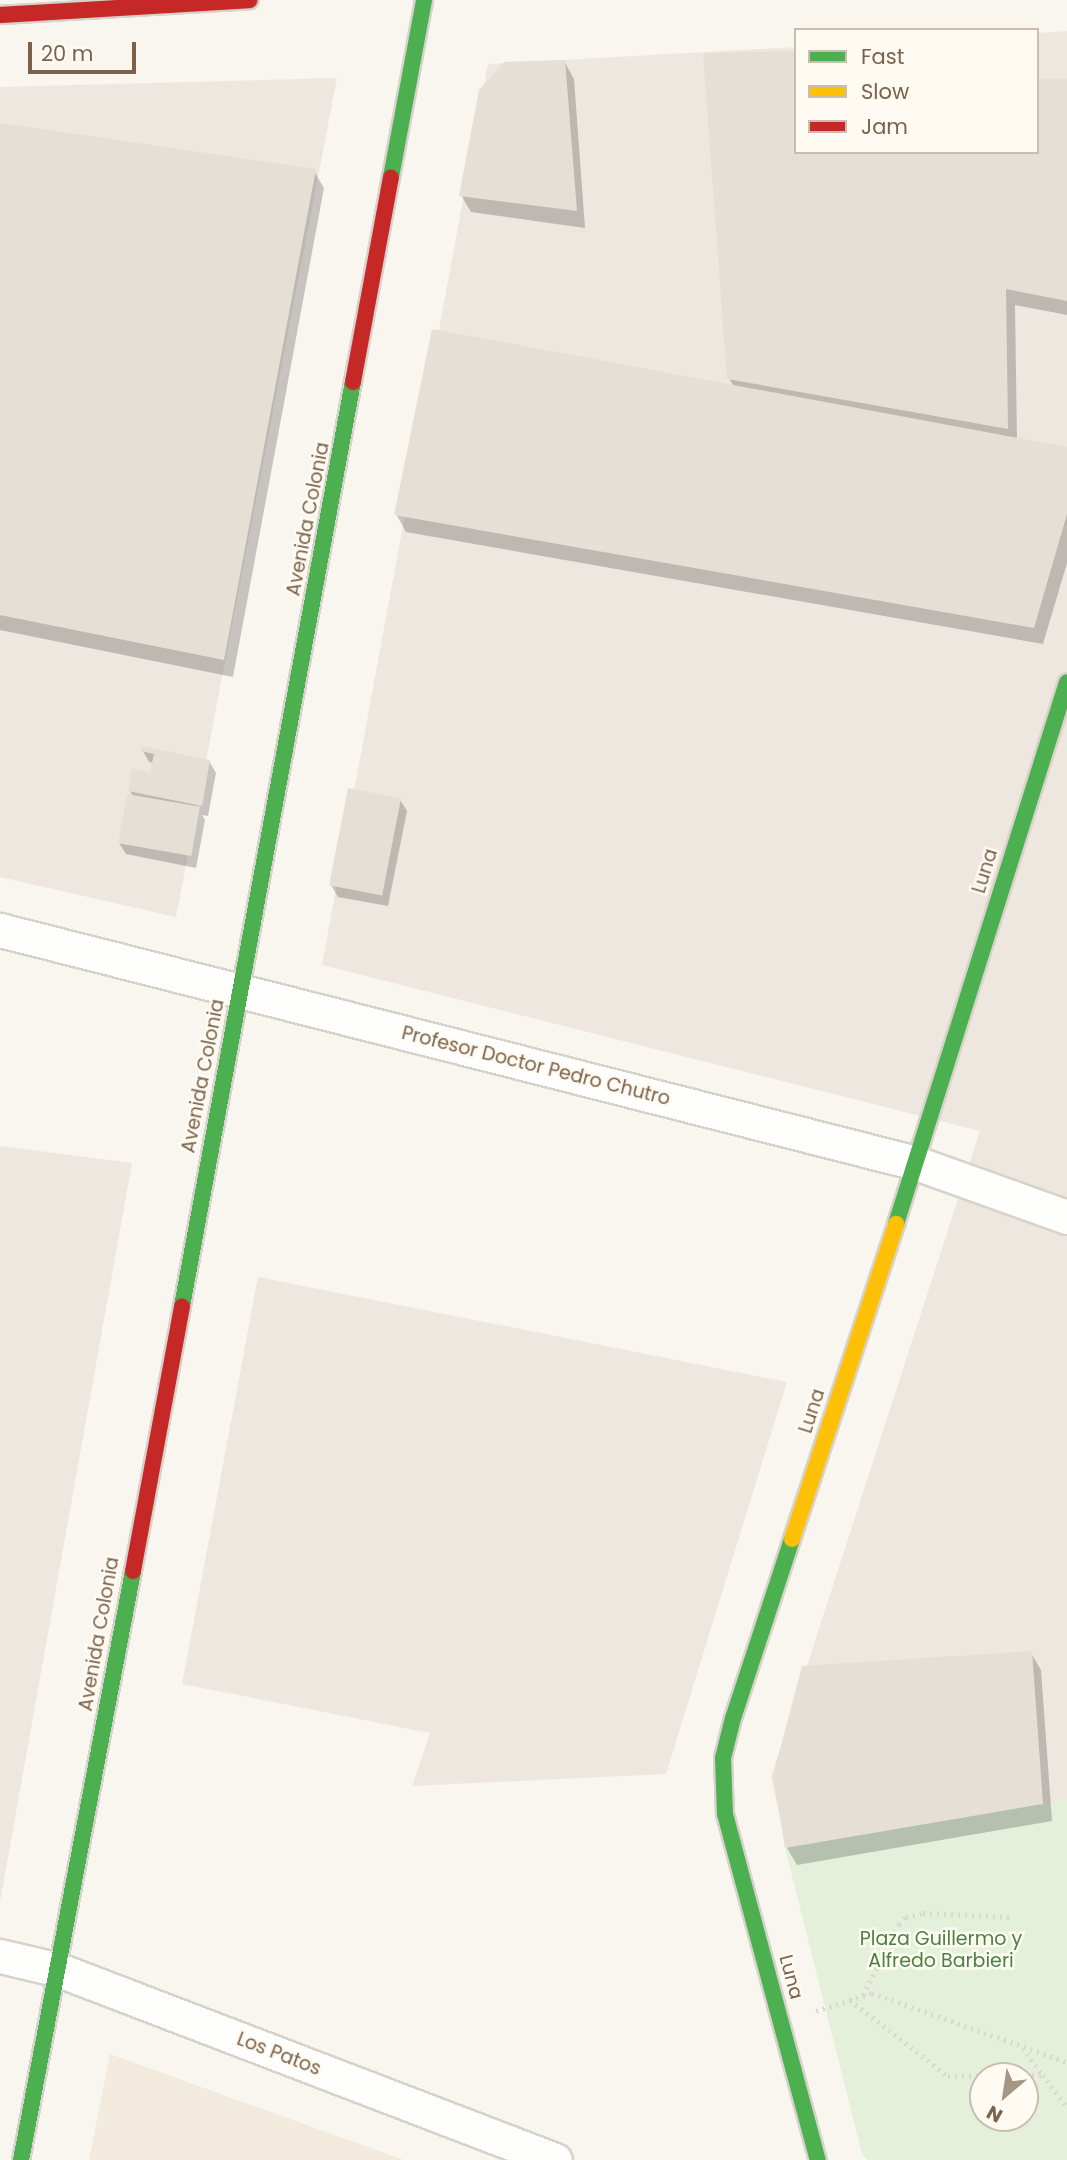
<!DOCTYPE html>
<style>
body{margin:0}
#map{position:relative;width:1067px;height:2160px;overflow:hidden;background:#f9f6ef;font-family:Poppins,sans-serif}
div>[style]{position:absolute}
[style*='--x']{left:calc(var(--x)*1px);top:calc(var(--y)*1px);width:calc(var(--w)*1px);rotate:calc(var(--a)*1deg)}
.residential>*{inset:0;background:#f2eadd}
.industrial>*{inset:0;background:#ede7df}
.green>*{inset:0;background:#e4f0da}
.shadow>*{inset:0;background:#0003}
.building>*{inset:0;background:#e6dfd6;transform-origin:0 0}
.path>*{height:4.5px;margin-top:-2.25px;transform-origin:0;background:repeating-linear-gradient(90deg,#dcd6d0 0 2px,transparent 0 7px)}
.roads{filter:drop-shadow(2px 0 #d7d2ca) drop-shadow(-2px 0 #d7d2ca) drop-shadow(0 2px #d7d2ca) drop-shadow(0 -2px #d7d2ca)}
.street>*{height:33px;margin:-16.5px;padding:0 16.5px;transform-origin:16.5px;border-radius:16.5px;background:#fefefd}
.fast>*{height:16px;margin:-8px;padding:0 8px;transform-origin:8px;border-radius:8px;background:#4caf50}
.slow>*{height:16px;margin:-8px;padding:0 8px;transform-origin:8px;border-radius:8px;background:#ffc107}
.jam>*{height:16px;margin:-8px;padding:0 8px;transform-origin:8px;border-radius:8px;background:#c62828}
span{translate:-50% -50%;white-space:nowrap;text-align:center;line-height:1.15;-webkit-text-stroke:5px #fffbf2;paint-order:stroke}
.street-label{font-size:19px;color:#7a624c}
.park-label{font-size:19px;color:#4d8043}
.legend{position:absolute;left:794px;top:28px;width:245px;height:126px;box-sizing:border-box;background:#fffbf2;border:2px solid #cabeb0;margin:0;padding:9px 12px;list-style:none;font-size:21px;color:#7a624c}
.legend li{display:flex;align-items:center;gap:14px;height:35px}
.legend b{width:35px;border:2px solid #cabeb0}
.north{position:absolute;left:969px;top:2062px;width:70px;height:70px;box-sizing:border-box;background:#fffbf2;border:2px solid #cabeb0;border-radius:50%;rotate:209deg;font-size:19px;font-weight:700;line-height:28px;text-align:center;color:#7a624c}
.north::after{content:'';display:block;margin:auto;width:24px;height:32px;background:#a69685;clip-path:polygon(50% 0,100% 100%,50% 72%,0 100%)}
.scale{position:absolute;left:28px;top:42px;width:108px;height:32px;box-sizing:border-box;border:4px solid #7a624c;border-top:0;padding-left:9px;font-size:21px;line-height:24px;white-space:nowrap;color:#7a624c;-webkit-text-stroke:5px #fffbf2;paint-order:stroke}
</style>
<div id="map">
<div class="residential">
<div style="clip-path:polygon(110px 2054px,404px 2160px,89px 2160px)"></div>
</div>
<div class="industrial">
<div style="clip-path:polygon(1067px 31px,1067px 1815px,787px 1848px,771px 1777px,980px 1131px,322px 965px,488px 64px,796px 47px,796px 152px,1037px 152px,1037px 33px)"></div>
<div style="clip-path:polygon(337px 78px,176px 917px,0 877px,0 87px)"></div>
<div style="clip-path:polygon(0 1146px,132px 1163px,0 1902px)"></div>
<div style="clip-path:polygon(258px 1277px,787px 1382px,666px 1774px,412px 1786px,430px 1733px,182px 1684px)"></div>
</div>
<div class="green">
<div style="clip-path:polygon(evenodd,1067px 1800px,1067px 2160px,868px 2160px,862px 2154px,785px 1848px,1067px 1800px,983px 2076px,1025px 2076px,1025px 2118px,983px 2118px,983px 2076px)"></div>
</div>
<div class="shadow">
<div style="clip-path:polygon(564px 61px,574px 79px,585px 228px,471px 212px,461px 195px)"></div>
<div style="clip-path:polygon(1067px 81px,1067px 315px,1015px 305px,1017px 440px,1067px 449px,1067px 563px,1043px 644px,406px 532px,396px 514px,734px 387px,729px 378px,796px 152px,1037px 152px)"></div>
<div style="clip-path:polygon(0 125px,314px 171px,324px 188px,233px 677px,0 630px)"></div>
<div style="clip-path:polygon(143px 751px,209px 761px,216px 773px,208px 816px,202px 815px,205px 820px,196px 868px,126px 854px,119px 843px,133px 796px,130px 791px,152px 774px,154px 763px,149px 762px)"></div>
<div style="clip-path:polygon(400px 800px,407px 811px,388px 906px,338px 897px,331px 885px)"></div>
<div style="clip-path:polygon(1031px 1653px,1041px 1670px,1052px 1821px,797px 1865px,787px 1848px)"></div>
</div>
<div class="building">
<div style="clip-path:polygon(796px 51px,796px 152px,1037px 152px,1037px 79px,1067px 79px,1067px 301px,1006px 289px,1008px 429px,727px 379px,703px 53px)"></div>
<div style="clip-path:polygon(565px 60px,577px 211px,459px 196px,479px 90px,504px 62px)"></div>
<div style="clip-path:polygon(0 123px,316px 169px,224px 660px,0 615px)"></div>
<div style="clip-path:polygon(432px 329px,1067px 447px,1067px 514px,1034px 628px,394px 515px)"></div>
<div style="clip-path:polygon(142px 746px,210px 760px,202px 806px,128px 791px,132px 769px,150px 772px,154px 754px,141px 751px)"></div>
<div style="left:348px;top:788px;width:54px;height:99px;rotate:11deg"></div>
<div style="left:127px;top:794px;width:74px;height:50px;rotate:10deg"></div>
<div style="clip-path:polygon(1032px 1651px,1043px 1804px,785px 1848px,773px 1776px,802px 1666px)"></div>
</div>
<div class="path">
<div style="--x:863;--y:1995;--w:80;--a:-63.1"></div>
<div style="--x:899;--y:1924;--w:10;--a:-45"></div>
<div style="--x:906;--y:1917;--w:17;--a:-13"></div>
<div style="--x:923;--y:1913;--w:88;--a:2.6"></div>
<div style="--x:850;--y:2000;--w:124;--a:37.8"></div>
<div style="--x:948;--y:2076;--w:95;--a:-0.6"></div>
<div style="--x:1043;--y:2075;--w:40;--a:53"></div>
<div style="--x:816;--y:2011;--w:59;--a:-17.8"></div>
<div style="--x:872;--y:1993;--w:207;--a:19.5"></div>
<div style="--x:1023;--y:2048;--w:33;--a:55"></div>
</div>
<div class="roads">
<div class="street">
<div style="--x:0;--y:930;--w:945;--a:14.27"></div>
<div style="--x:916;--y:1163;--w:160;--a:19.7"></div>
<div style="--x:0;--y:1956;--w:61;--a:13.3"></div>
<div style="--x:59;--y:1970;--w:531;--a:20.96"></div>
</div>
<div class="fast">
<div style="--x:391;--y:177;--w:180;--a:-79.4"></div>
<div style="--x:896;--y:1224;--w:568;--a:-72.49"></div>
<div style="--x:182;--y:1306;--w:940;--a:-79.52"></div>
<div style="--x:792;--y:1539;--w:188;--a:108.2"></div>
<div style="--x:733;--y:1718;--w:41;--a:104"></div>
<div style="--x:723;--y:1758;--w:56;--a:88"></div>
<div style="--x:725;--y:1814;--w:358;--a:75"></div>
<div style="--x:21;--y:2160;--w:600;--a:-79.23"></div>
</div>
<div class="slow">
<div style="--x:792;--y:1539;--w:332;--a:-71.7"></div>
</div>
<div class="jam">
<div style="--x:0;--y:15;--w:250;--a:-3.4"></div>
<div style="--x:353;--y:382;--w:208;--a:-79.5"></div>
<div style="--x:133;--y:1571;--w:269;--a:-79.5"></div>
</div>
</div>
<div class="street-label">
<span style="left:308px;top:519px;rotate:-79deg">Avenida Colonia</span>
<span style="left:985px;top:871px;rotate:-73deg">Luna</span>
<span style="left:536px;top:1066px;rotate:14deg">Profesor Doctor Pedro Chutro</span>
<span style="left:203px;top:1076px;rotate:-79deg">Avenida Colonia</span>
<span style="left:812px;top:1411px;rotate:-72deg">Luna</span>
<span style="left:99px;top:1634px;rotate:-80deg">Avenida Colonia</span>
<span style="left:791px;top:1977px;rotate:75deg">Luna</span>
<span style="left:279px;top:2054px;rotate:21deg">Los Patos</span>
</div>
<div class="park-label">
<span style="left:941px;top:1950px">Plaza Guillermo y<br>Alfredo Barbieri</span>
</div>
<ul class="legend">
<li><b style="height:9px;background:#4caf50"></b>Fast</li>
<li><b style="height:9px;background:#ffc107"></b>Slow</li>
<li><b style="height:9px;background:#c62828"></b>Jam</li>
</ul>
<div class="north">N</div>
<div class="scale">20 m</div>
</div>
